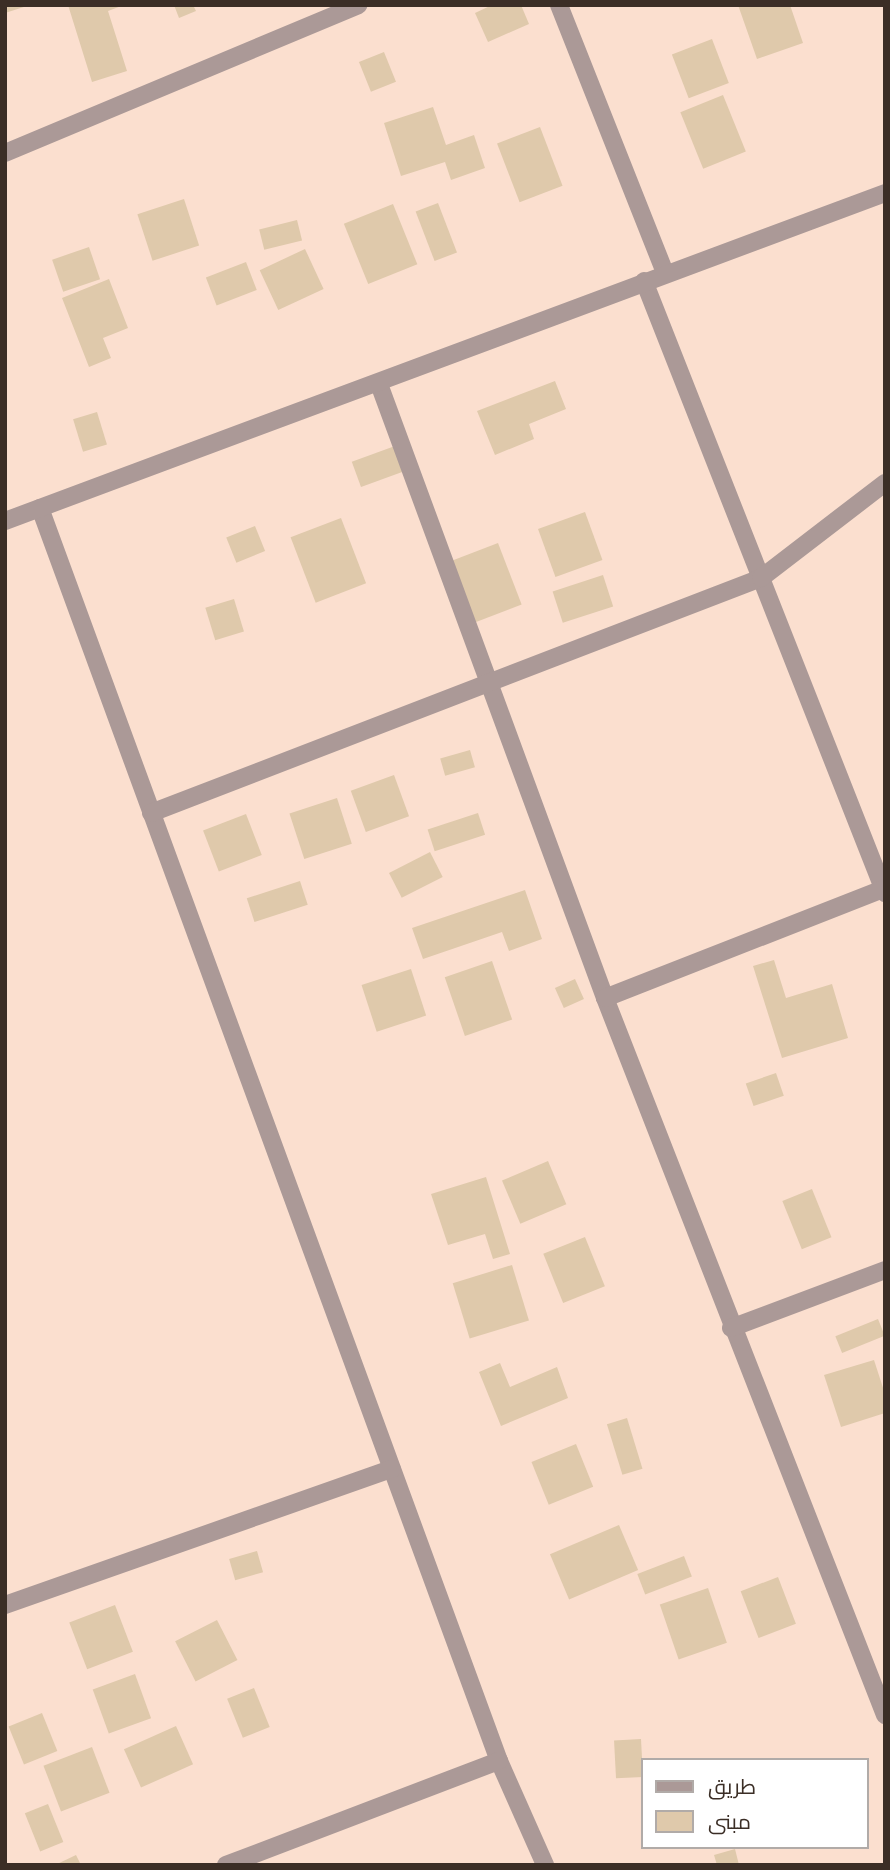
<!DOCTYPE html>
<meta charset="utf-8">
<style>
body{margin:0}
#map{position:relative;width:890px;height:1870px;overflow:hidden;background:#fbdfcf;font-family:"Noto Sans",Cairo,sans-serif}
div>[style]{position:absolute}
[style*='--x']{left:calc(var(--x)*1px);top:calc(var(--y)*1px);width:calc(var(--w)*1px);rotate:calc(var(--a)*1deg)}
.building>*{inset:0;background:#dfc9ab;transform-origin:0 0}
.minor>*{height:18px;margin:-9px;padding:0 9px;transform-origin:9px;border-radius:9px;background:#ab9997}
span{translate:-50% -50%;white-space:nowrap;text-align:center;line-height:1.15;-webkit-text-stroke:5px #fff;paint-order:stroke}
.frame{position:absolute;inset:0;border:7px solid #3b2e26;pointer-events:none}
.legend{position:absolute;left:641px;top:1758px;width:228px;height:91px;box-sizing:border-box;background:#fff;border:2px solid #b1aba8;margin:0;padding:9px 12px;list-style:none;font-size:21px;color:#3b2e26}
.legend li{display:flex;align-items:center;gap:14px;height:35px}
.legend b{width:35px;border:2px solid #b1aba8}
</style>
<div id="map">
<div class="building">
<div style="clip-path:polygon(5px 5px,27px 5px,27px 6px,5px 13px)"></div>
<div style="clip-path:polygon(68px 5px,124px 5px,108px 11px,127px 71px,92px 82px)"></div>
<div style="clip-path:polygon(174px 5px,193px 5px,196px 11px,179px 18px)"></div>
<div style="clip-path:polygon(492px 5px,521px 5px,529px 24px,488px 42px,475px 13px)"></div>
<div style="clip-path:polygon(738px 5px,790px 5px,803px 43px,757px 59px)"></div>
<div style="left:712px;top:39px;width:47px;height:43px;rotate:69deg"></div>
<div style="left:384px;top:52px;width:32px;height:27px;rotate:68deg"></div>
<div style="left:723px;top:95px;width:61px;height:46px;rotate:68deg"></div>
<div style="clip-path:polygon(433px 107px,446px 145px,474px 135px,485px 168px,451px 180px,445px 162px,401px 176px,384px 123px)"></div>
<div style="left:540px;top:127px;width:63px;height:46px;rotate:69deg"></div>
<div style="left:184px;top:199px;width:49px;height:49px;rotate:72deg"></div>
<div style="left:438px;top:203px;width:53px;height:24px;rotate:69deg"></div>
<div style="left:393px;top:204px;width:65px;height:53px;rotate:68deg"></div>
<div style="left:297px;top:220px;width:21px;height:39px;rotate:76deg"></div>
<div style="left:89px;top:247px;width:34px;height:39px;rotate:71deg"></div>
<div style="left:305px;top:249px;width:44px;height:50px;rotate:65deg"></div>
<div style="left:246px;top:262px;width:30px;height:43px;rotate:69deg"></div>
<div style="clip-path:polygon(109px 279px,128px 328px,103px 338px,111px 358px,89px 367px,62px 298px)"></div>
<div style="clip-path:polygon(555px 381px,566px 409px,529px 424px,534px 439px,495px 455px,477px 411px)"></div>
<div style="left:97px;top:412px;width:34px;height:25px;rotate:73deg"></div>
<div style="left:395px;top:446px;width:27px;height:46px;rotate:70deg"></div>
<div style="left:585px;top:512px;width:51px;height:50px;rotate:70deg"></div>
<div style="left:341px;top:518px;width:70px;height:54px;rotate:69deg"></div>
<div style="left:255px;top:526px;width:27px;height:31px;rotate:68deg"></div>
<div style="left:498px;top:543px;width:66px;height:53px;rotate:69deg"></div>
<div style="left:603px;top:575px;width:33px;height:53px;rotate:72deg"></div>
<div style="left:234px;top:599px;width:34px;height:30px;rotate:73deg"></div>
<div style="left:470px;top:750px;width:18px;height:31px;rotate:74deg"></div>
<div style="left:394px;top:775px;width:44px;height:46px;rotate:70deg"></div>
<div style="left:337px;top:798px;width:48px;height:50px;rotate:72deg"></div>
<div style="left:478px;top:813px;width:23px;height:53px;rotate:72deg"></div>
<div style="left:246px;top:814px;width:44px;height:46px;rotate:69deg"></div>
<div style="left:430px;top:852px;width:28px;height:46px;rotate:63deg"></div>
<div style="left:300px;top:881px;width:25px;height:56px;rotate:72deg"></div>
<div style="clip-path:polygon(525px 890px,542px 939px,509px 951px,502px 932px,423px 959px,412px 928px)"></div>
<div style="clip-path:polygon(774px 960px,786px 998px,832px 984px,848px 1038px,782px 1058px,753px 966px)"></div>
<div style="left:492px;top:961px;width:62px;height:50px;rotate:71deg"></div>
<div style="left:411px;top:969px;width:49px;height:52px;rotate:72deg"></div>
<div style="left:575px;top:979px;width:22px;height:22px;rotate:66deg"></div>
<div style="left:776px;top:1073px;width:24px;height:32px;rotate:71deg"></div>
<div style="left:548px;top:1161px;width:47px;height:50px;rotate:67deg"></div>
<div style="clip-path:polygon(486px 1177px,510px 1254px,493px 1259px,485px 1234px,448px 1245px,431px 1194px)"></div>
<div style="left:812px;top:1189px;width:52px;height:32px;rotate:68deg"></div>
<div style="left:585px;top:1237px;width:53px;height:45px;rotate:68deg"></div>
<div style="left:512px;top:1265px;width:58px;height:62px;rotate:73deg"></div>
<div style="left:878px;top:1319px;width:18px;height:46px;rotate:68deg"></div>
<div style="clip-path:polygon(874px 1360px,885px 1394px,885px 1413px,841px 1427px,824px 1375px)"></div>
<div style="clip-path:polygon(500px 1363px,510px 1387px,557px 1367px,568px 1398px,501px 1426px,479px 1372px)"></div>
<div style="left:627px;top:1418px;width:53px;height:21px;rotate:73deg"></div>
<div style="left:576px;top:1444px;width:46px;height:48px;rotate:68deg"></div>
<div style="left:619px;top:1525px;width:49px;height:75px;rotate:67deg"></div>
<div style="left:257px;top:1551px;width:22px;height:29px;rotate:74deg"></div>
<div style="left:684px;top:1556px;width:22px;height:50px;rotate:69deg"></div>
<div style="left:778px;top:1577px;width:50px;height:40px;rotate:69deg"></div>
<div style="left:708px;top:1588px;width:58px;height:51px;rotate:71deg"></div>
<div style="left:115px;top:1605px;width:50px;height:49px;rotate:69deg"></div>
<div style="left:217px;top:1620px;width:45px;height:47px;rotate:63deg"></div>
<div style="left:135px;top:1674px;width:47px;height:45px;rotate:70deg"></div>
<div style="left:254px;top:1688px;width:42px;height:29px;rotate:68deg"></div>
<div style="left:42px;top:1713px;width:41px;height:36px;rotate:68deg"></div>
<div style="left:176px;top:1726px;width:42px;height:57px;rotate:66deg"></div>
<div style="left:641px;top:1739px;width:38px;height:27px;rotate:87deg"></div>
<div style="left:92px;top:1747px;width:49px;height:52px;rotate:69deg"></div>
<div style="left:48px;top:1804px;width:41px;height:25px;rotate:68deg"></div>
<div style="clip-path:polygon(735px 1849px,739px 1865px,717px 1865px,714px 1855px)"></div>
<div style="clip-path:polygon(76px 1855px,81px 1865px,55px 1865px)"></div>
</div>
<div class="minor">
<div style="--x:559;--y:5;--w:288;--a:68.4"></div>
<div style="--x:5;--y:153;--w:383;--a:-22.7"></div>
<div style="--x:644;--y:281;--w:658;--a:68.51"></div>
<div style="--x:379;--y:384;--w:654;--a:69.79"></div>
<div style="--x:605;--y:998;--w:770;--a:68.67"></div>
<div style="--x:40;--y:508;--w:1334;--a:69.88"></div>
<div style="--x:499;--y:1761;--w:114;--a:66.1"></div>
<div style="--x:5;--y:521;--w:939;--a:-20.44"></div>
<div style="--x:151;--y:813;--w:654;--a:-21.07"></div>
<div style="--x:761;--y:578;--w:156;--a:-37.5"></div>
<div style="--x:605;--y:998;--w:301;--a:-21.4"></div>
<div style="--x:731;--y:1328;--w:165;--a:-20.6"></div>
<div style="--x:5;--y:1605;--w:410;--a:-19.4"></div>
<div style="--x:226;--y:1865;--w:292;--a:-20.9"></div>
</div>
<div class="frame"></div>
<ul class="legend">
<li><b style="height:9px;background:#ab9997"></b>طريق</li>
<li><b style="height:19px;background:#dfc9ab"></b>مبنى</li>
</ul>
</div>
